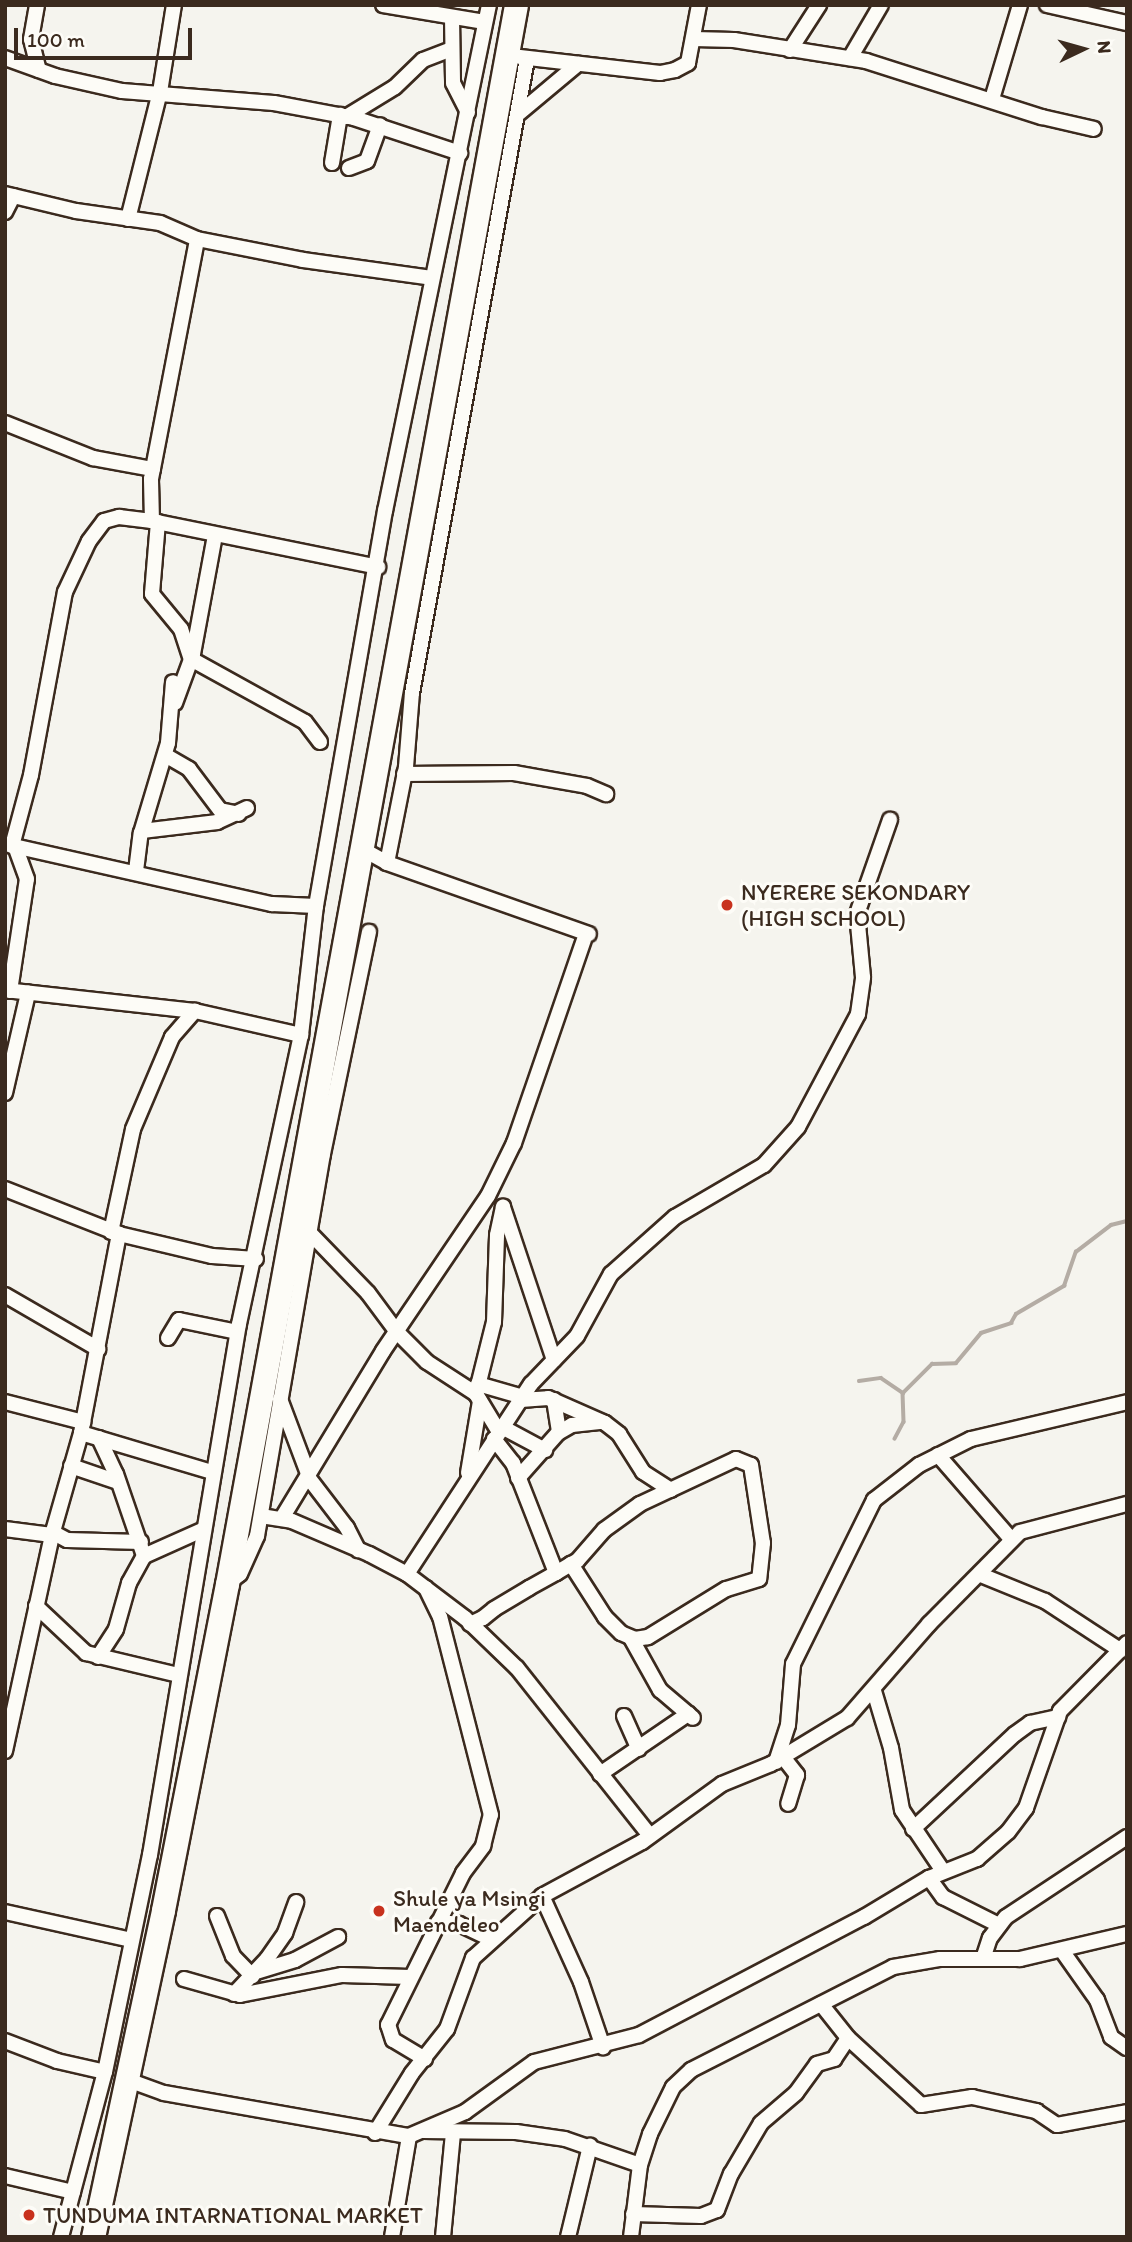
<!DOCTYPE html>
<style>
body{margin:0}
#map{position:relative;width:1132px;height:2242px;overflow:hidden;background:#f5f4ee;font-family:Itim,sans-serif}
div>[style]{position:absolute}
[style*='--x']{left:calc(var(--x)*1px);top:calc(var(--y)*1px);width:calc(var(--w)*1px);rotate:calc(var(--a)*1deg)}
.stream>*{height:3.5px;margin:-1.75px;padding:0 1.75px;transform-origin:1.75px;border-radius:1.75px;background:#b4aca4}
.roads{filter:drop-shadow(2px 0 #3b2a1e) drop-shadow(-2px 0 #3b2a1e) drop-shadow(0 2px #3b2a1e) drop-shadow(0 -2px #3b2a1e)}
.minor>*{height:14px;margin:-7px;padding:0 7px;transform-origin:7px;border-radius:7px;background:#fdfcf7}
.trunk>*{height:23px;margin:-11.5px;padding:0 11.5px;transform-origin:11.5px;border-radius:11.5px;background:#fdfcf7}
.dots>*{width:19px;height:19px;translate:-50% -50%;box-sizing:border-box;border:4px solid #fdfcf7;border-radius:50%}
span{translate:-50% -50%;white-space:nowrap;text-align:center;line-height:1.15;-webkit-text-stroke:6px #fdfcf7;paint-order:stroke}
.poi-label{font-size:23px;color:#3b2a1e}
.left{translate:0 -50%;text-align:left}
.frame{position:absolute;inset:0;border:7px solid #3b2a1e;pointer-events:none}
.north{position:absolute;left:1048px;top:14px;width:70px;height:70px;-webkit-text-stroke:5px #fdfcf7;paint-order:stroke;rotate:85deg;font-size:19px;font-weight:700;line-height:28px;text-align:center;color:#3b2a1e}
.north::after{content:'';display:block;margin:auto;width:24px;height:32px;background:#3b2a1e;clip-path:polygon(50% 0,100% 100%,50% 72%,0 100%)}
.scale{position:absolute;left:14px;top:28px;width:178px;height:32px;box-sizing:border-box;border:4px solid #3b2a1e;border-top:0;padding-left:9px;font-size:21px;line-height:24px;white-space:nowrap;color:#3b2a1e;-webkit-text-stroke:5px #fdfcf7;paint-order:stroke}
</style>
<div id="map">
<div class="stream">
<div style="--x:859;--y:1381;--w:22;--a:-8"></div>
<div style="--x:881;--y:1378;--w:27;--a:34"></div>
<div style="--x:903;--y:1393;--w:29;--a:88"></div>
<div style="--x:904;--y:1422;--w:19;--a:118"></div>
<div style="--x:903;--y:1393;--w:41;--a:-45"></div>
<div style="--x:932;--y:1364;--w:24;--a:-2"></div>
<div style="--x:956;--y:1363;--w:39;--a:-50"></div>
<div style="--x:981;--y:1333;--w:32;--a:-18"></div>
<div style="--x:1011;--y:1323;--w:10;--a:-61"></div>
<div style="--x:1016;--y:1314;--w:56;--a:-30.3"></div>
<div style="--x:1064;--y:1286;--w:36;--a:-71"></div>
<div style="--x:1076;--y:1252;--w:44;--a:-37.6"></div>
<div style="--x:1111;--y:1225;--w:16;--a:-14"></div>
</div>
<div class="roads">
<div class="minor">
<div style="--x:37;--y:5;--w:35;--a:100"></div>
<div style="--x:31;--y:39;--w:32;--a:76"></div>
<div style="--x:383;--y:5;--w:103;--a:9.5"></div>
<div style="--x:1047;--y:5;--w:82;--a:12.7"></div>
<div style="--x:452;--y:17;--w:66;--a:89.1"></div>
<div style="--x:453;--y:83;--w:33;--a:63"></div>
<div style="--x:694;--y:39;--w:40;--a:1.4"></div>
<div style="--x:734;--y:40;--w:134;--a:9"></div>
<div style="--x:866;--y:61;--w:185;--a:17.7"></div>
<div style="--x:1042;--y:117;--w:53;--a:13"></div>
<div style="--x:790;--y:50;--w:54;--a:-57.2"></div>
<div style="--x:520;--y:57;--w:141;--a:6.5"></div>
<div style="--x:660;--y:73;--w:15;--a:-11"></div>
<div style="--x:675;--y:70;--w:15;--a:-28"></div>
<div style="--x:688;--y:63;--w:59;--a:-79.3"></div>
<div style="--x:5;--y:58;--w:53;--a:19.8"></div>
<div style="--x:55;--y:76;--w:69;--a:12.6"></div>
<div style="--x:122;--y:91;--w:152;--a:4.5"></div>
<div style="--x:274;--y:103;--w:81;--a:10.6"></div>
<div style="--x:354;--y:118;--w:112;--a:18.3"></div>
<div style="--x:850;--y:58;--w:61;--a:-59.7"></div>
<div style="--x:992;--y:99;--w:98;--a:-73.4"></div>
<div style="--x:517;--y:115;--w:80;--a:-39.9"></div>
<div style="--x:346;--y:117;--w:57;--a:-31.5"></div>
<div style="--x:395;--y:87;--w:39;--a:-44"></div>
<div style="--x:423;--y:60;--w:30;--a:-21"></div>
<div style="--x:332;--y:163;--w:49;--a:-80.5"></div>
<div style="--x:349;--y:168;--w:19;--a:-21"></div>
<div style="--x:367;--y:161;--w:38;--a:-70"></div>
<div style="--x:5;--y:194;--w:73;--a:13.5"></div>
<div style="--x:76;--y:211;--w:85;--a:8.1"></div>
<div style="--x:160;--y:223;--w:40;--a:23.4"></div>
<div style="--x:197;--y:239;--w:108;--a:11.2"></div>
<div style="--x:303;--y:260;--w:130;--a:7.9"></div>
<div style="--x:5;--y:212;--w:18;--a:-63"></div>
<div style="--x:128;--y:219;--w:131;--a:-75.9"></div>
<div style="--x:160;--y:92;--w:88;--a:-80.9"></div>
<div style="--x:5;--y:423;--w:95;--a:21.7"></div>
<div style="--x:93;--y:458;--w:61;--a:10.4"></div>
<div style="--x:152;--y:521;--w:42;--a:-91.4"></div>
<div style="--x:151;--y:479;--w:244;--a:-79.1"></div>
<div style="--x:158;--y:522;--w:72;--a:94.8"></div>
<div style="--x:152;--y:594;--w:45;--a:50.4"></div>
<div style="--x:181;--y:629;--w:32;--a:72"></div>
<div style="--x:191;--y:659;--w:130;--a:28.9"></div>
<div style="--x:305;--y:722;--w:25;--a:53"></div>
<div style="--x:175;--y:703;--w:52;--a:-69.8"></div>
<div style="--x:193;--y:654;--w:121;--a:-79.5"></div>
<div style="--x:165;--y:755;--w:28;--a:30"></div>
<div style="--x:189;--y:769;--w:51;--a:52.9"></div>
<div style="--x:220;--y:810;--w:19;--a:12"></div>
<div style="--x:404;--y:774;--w:110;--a:-0.5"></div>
<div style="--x:514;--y:773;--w:74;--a:10.1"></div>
<div style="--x:587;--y:786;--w:21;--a:23"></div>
<div style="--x:142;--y:831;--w:76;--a:-6.8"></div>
<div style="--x:217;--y:822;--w:33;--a:-25"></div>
<div style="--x:5;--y:844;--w:274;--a:12.7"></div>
<div style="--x:272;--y:904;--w:44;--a:2.6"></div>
<div style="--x:12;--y:846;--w:73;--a:-75"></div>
<div style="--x:31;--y:775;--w:186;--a:-79.5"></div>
<div style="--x:65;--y:592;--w:56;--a:-64.8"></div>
<div style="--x:89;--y:541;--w:25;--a:-53"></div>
<div style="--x:104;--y:521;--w:16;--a:-15"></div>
<div style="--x:119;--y:517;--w:33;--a:7"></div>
<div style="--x:152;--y:521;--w:231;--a:11.5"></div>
<div style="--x:364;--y:850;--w:26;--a:29"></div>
<div style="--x:387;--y:863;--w:214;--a:19.4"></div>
<div style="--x:387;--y:863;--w:98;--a:-78.8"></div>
<div style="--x:406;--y:767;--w:74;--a:-85.4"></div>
<div style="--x:412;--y:693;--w:644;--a:-79.72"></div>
<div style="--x:136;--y:871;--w:38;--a:-83"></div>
<div style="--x:141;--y:833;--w:94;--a:-73.3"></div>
<div style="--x:168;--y:743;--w:61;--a:-85.3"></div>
<div style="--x:5;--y:990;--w:191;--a:6.3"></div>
<div style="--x:195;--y:1011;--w:109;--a:12.8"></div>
<div style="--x:10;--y:991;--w:113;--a:-81.4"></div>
<div style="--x:27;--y:879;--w:35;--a:-110"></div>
<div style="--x:5;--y:1093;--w:103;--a:-77"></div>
<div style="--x:5;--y:1189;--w:123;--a:21.5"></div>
<div style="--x:119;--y:1234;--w:96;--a:13.3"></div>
<div style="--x:212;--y:1256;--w:44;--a:3.9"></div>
<div style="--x:503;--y:1207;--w:161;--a:71.6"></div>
<div style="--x:111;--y:1232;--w:105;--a:-77.9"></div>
<div style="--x:133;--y:1129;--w:100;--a:-67"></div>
<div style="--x:172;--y:1037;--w:35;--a:-49"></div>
<div style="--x:310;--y:1233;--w:83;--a:46"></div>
<div style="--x:368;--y:1293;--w:49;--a:53.4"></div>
<div style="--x:397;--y:1332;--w:42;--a:45"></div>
<div style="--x:427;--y:1362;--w:59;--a:33.1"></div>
<div style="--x:476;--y:1394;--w:44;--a:58.8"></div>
<div style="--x:5;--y:1295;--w:108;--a:30.1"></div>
<div style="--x:168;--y:1338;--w:21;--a:-59"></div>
<div style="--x:179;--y:1320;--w:59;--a:11.7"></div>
<div style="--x:478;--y:1384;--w:47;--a:16.1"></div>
<div style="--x:476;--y:1394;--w:74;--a:-76"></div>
<div style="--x:494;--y:1322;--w:87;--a:-88"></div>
<div style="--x:497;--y:1235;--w:29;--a:-78"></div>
<div style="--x:280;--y:1399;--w:82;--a:69.4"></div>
<div style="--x:521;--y:1400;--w:27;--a:-4"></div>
<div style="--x:548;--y:1398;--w:62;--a:23.7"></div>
<div style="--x:605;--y:1423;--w:18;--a:38"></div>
<div style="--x:619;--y:1434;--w:45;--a:57.7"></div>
<div style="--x:643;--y:1472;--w:33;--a:33"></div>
<div style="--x:554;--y:1400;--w:32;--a:81"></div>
<div style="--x:5;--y:1402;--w:81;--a:14.4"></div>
<div style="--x:502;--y:1427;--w:49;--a:28.1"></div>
<div style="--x:81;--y:1433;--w:137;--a:16.6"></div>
<div style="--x:99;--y:1438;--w:40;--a:65"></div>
<div style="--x:116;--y:1474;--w:87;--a:71.1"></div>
<div style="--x:494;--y:1439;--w:31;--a:52"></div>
<div style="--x:513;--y:1463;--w:118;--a:68.6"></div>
<div style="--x:938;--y:1455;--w:111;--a:49"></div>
<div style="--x:71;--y:1466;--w:50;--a:18.8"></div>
<div style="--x:468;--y:1473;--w:73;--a:-80.5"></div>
<div style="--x:308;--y:1477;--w:64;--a:52.6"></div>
<div style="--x:347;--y:1528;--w:25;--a:63"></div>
<div style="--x:518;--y:1478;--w:60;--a:-48.4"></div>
<div style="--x:558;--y:1433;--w:16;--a:-30"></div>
<div style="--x:572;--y:1425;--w:30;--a:-6"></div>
<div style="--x:261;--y:1516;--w:31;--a:9"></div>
<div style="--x:292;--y:1521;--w:84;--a:23.2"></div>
<div style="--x:369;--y:1554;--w:43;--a:27.8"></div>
<div style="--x:407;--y:1574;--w:73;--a:37.2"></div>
<div style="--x:465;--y:1618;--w:72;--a:43.9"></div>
<div style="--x:517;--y:1668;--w:214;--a:51.6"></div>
<div style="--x:282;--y:1518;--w:195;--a:-58.8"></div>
<div style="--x:383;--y:1351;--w:187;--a:-55.9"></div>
<div style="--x:488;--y:1196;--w:59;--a:-63.9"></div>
<div style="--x:514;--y:1143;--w:215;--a:-71"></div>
<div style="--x:5;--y:1529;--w:47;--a:7.3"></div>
<div style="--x:52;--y:1532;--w:17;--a:28"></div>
<div style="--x:67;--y:1540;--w:74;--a:1.5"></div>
<div style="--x:407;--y:1574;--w:227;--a:-56.9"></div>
<div style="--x:531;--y:1384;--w:66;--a:-46.2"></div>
<div style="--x:577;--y:1336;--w:71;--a:-61.3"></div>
<div style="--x:611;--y:1274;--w:86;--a:-41.7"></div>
<div style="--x:675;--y:1217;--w:103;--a:-30.3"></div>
<div style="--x:764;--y:1165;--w:51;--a:-48.2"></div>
<div style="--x:798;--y:1127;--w:128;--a:-62"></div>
<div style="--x:858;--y:1014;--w:37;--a:-82"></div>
<div style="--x:863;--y:977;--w:63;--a:-95.4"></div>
<div style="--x:857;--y:914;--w:100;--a:-70.7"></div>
<div style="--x:981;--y:1575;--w:69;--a:22.1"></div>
<div style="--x:1045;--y:1601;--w:90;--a:33.2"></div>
<div style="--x:227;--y:1584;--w:16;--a:-38"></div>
<div style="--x:240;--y:1574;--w:42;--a:-65.9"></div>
<div style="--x:257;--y:1536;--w:388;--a:-80.2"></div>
<div style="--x:323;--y:1154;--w:227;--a:-78.3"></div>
<div style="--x:36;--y:1606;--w:69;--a:43.2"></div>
<div style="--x:86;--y:1653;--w:95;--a:13.4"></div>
<div style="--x:470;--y:1624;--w:14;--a:-25"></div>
<div style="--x:483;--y:1618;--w:14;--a:-39"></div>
<div style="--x:494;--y:1609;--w:41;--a:-31"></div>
<div style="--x:529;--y:1588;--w:31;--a:-29"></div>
<div style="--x:556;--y:1573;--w:17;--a:-31"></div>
<div style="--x:571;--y:1564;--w:7;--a:-27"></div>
<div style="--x:577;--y:1561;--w:41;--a:-48.9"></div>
<div style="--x:604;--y:1530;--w:44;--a:-35.8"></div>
<div style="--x:640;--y:1504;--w:106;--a:-25.1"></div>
<div style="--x:736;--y:1459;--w:16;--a:22"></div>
<div style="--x:751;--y:1465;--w:79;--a:81.3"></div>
<div style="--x:763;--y:1543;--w:36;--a:96"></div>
<div style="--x:759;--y:1579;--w:34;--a:163"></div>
<div style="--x:726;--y:1589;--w:92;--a:148.4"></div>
<div style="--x:648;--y:1637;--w:13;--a:171"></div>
<div style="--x:635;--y:1639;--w:15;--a:-157"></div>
<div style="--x:621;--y:1633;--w:23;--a:-135"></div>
<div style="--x:605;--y:1617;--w:63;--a:-122.7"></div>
<div style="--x:631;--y:1638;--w:60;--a:60.9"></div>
<div style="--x:660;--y:1690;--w:43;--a:40.3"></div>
<div style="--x:98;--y:1657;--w:33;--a:-57"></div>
<div style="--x:116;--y:1629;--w:48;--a:-74.2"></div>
<div style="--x:129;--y:1583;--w:31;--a:-61"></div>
<div style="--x:144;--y:1556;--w:64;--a:-24.1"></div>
<div style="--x:874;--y:1691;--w:59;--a:73.4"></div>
<div style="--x:891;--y:1748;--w:63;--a:79.9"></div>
<div style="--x:902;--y:1810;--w:73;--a:56.1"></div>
<div style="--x:624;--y:1716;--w:36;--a:66"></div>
<div style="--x:5;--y:1751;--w:221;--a:-77.7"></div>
<div style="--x:52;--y:1535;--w:106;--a:-74.1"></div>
<div style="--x:81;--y:1433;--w:203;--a:-79.2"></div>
<div style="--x:783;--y:1757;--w:23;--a:52"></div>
<div style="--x:797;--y:1775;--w:30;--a:107"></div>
<div style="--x:776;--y:1762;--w:39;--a:-72"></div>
<div style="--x:788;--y:1725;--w:61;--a:-85.3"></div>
<div style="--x:793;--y:1664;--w:183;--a:-63.7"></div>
<div style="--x:874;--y:1500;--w:57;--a:-37.9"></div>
<div style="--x:919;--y:1465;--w:58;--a:-26.6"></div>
<div style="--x:971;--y:1439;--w:160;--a:-13.3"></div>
<div style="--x:600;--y:1774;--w:107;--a:-34.3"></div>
<div style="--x:913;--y:1829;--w:139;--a:-43"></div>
<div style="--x:1015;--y:1734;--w:19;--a:-36"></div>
<div style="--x:1030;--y:1723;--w:29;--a:-12"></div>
<div style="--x:929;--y:1878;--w:24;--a:54"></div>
<div style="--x:943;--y:1897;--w:63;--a:26.6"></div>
<div style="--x:542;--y:1896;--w:94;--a:65.6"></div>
<div style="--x:581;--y:1982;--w:69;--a:71.3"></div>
<div style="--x:5;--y:1912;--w:129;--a:12.5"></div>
<div style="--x:217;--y:1916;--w:43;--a:68.2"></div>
<div style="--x:233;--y:1956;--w:28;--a:46"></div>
<div style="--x:438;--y:1922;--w:21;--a:5"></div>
<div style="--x:459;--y:1924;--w:35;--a:25"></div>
<div style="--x:1063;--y:1952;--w:59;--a:54.7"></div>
<div style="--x:1097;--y:2000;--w:40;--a:69"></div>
<div style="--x:1111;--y:2037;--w:19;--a:35"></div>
<div style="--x:983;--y:1959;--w:22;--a:-72"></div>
<div style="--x:990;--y:1938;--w:26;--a:-53"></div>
<div style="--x:1006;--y:1917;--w:145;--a:-33.5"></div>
<div style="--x:256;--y:1972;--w:41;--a:-17.1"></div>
<div style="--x:295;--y:1960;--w:49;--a:-28.1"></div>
<div style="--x:184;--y:1979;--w:58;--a:15.9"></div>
<div style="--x:240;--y:1995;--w:104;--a:-11.1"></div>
<div style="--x:342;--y:1975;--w:68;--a:1.7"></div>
<div style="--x:234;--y:1994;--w:48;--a:-46.7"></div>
<div style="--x:267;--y:1959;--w:32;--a:-55"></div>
<div style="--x:285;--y:1933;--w:33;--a:-70"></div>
<div style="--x:821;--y:2004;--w:43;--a:51.5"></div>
<div style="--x:848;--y:2038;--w:99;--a:42.5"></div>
<div style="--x:921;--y:2105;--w:52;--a:-8.9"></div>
<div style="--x:972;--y:2097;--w:66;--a:12.3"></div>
<div style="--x:1036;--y:2111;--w:25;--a:34"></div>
<div style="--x:1057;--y:2125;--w:71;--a:-10.5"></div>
<div style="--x:5;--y:2041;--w:56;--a:21"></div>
<div style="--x:57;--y:2061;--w:49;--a:12.9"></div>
<div style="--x:425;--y:2059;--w:37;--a:-149"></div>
<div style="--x:393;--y:2040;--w:16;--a:-108"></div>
<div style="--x:388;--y:2025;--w:169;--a:-63.7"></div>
<div style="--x:463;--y:1873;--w:34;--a:-53"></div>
<div style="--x:483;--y:1846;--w:32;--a:-76"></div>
<div style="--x:491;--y:1815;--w:204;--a:-104.4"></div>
<div style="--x:440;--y:1617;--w:32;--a:-116"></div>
<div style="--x:128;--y:2080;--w:38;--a:20"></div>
<div style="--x:164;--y:2093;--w:249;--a:10"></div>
<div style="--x:409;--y:2136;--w:61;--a:-23.2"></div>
<div style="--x:465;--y:2112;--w:85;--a:-35.9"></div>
<div style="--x:534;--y:2062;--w:108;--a:-14.4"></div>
<div style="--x:639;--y:2035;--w:254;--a:-27.7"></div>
<div style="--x:864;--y:1917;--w:76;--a:-31"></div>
<div style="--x:929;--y:1878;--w:52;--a:-21.6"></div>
<div style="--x:977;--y:1859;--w:41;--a:-41.1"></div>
<div style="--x:1008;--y:1832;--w:30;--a:-53"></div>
<div style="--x:1026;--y:1808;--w:103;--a:-70.7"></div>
<div style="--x:1060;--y:1711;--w:95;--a:-45.4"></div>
<div style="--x:423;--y:2131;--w:93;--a:0.6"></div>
<div style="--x:516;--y:2132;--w:49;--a:8.1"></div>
<div style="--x:565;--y:2139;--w:79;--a:19.1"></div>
<div style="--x:375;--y:2133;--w:70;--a:-58.3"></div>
<div style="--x:412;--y:2073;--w:56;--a:-51.5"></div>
<div style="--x:447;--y:2029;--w:76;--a:-69.9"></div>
<div style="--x:473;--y:1958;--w:93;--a:-41.9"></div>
<div style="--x:542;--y:1896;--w:114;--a:-28.4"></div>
<div style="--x:642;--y:1842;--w:99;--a:-35.9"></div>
<div style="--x:722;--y:1784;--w:53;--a:-22.2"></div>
<div style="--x:771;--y:1764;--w:89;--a:-31.2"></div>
<div style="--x:847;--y:1718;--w:125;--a:-48.9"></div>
<div style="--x:929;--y:1624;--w:129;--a:-45.3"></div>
<div style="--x:1020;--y:1532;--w:111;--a:-14.7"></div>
<div style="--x:5;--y:2176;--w:70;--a:13.2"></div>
<div style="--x:633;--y:2214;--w:68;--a:1.7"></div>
<div style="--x:701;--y:2216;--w:17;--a:-21"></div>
<div style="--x:717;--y:2210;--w:39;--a:-69"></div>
<div style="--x:731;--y:2174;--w:59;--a:-59.5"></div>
<div style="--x:761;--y:2123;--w:46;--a:-40.6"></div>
<div style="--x:796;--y:2093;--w:36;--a:-54"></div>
<div style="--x:817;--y:2064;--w:18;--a:-16"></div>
<div style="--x:834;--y:2059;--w:25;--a:-56"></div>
<div style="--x:61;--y:2237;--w:171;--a:-75.1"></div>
<div style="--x:105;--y:2072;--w:222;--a:-78.3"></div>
<div style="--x:150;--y:1855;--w:538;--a:-80.49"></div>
<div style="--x:239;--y:1324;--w:296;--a:-77.9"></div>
<div style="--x:301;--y:1035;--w:130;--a:-83.4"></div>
<div style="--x:316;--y:906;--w:401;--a:-80.1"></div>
<div style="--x:385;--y:511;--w:517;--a:-78.39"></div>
<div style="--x:392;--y:2237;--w:102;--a:-80.4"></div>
<div style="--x:443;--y:2237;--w:103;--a:-84.5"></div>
<div style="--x:568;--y:2237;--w:94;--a:-76.4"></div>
<div style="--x:631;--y:2237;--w:73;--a:-82.9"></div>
<div style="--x:640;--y:2165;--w:33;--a:-72"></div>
<div style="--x:650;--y:2134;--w:52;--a:-63.9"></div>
<div style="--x:673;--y:2087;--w:25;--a:-43"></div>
<div style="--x:691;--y:2070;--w:227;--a:-27"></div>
<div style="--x:893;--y:1967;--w:48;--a:-9.7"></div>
<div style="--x:940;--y:1959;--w:80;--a:0"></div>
<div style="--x:1020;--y:1959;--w:110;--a:-13.2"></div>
</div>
<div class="trunk">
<div style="--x:93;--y:2237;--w:334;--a:-77.9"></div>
<div style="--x:163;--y:1910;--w:332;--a:-78.9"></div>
<div style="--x:227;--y:1584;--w:1605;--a:-79.63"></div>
</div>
</div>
<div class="dots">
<div style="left:727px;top:905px;background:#c8321e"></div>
<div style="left:379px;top:1911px;background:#c8321e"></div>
<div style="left:29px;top:2215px;background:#c8321e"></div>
</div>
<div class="poi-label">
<span class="left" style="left:741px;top:905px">NYERERE SEKONDARY<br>(HIGH SCHOOL)</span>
<span class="left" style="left:393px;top:1911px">Shule ya Msingi<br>Maendeleo</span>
<span class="left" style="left:43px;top:2215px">TUNDUMA INTARNATIONAL MARKET</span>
</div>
<div class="frame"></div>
<div class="north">N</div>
<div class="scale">100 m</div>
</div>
